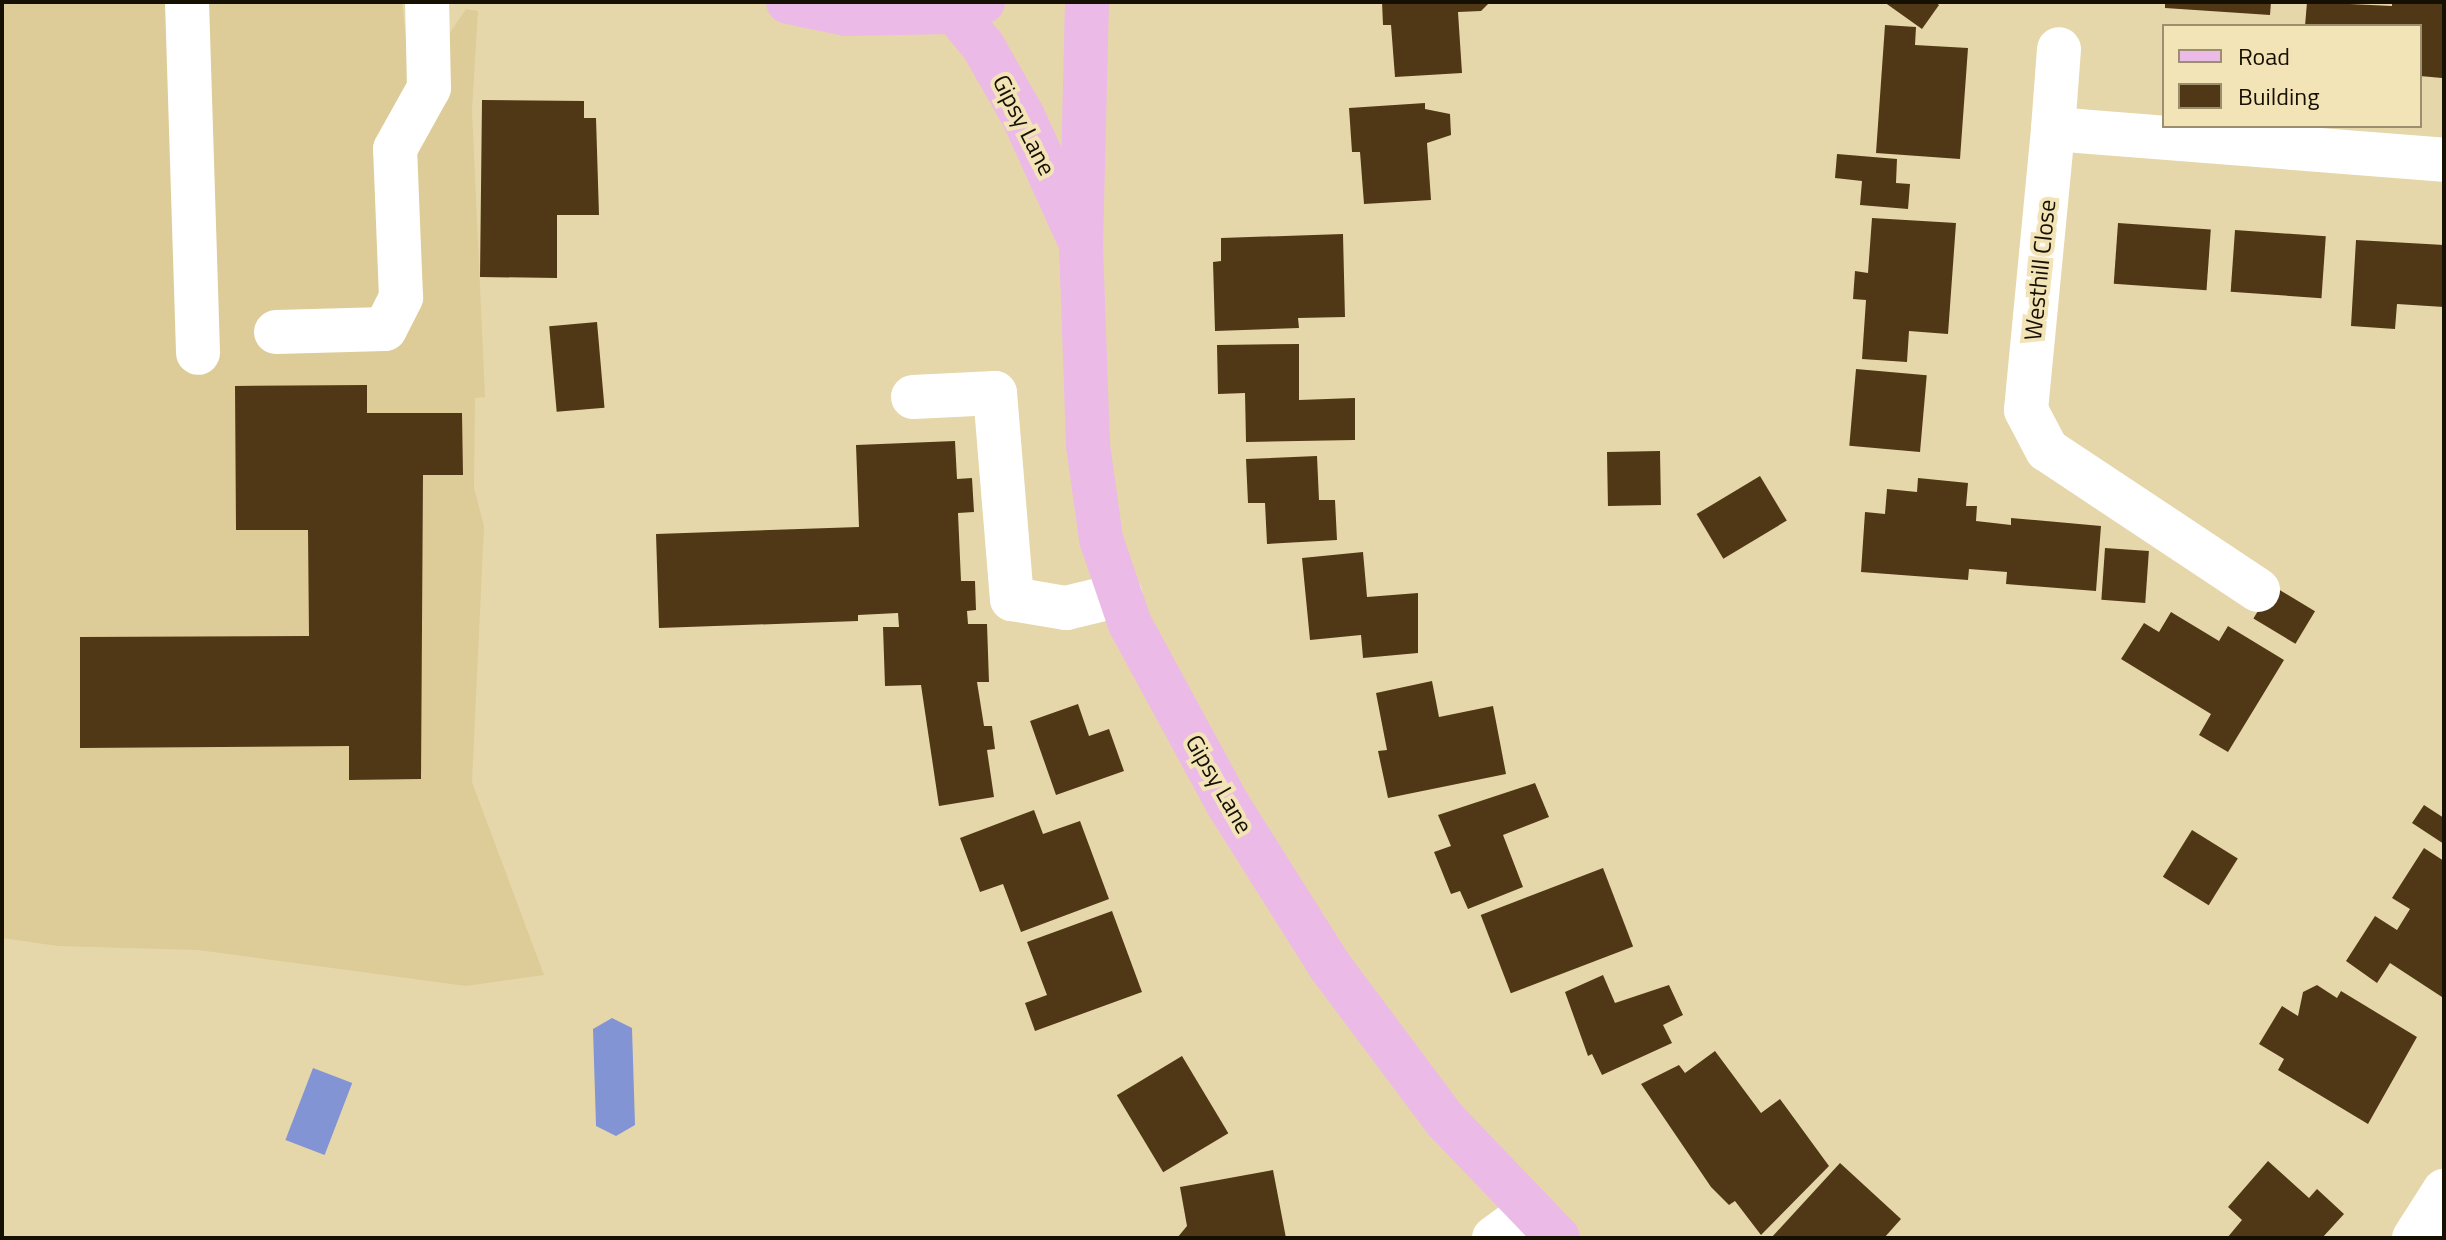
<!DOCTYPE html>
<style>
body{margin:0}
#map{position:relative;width:2446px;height:1240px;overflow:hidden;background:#e6d7ab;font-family:"Titillium Web",sans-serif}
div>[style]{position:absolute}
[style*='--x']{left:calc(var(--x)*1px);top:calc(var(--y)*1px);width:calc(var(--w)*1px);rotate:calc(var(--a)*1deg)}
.built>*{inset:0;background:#ddcb98}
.water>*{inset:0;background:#8294d3;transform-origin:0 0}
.building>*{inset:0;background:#503816;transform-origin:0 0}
.minor>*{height:44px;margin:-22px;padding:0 22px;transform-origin:22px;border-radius:22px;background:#fff}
.major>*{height:44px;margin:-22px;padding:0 22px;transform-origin:22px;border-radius:22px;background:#ecbae6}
span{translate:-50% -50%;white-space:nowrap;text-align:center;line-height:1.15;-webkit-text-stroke:8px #f3e4b8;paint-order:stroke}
.street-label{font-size:24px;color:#161002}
.frame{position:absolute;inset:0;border:4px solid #161002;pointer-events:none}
.legend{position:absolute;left:2162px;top:24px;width:260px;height:104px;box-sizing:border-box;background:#f3e4b8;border:2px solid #9b8f6f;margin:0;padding:10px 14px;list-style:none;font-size:24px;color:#161002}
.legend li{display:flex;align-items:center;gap:16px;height:40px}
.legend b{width:40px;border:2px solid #9b8f6f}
</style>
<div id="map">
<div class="built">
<div style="clip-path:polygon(2px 2px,402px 2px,406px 37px,449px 34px,466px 9px,478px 11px,472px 110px,485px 397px,475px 398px,474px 488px,484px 526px,472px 782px,544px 975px,466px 986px,198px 950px,58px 946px,2px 938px)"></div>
</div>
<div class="water">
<div style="clip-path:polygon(612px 1018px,632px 1028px,635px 1125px,616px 1136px,596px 1126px,593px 1029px)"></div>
<div style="left:313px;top:1068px;width:42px;height:77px;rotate:21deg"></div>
</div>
<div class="building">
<div style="clip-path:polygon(1382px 2px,1490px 2px,1481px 11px,1458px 12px,1462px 73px,1395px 77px,1391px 25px,1383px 25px)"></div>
<div style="clip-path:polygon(1884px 2px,1935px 2px,1939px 5px,1922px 29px)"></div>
<div style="clip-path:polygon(2165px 2px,2271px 2px,2270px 15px,2165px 8px)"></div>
<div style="clip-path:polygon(2307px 2px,2392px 6px,2392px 2px,2444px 2px,2442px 78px,2420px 76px,2420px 26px,2305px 26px)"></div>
<div style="clip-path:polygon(1885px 25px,1916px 27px,1915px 45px,1968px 48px,1960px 159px,1876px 153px)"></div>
<div style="clip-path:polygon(482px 100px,584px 101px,584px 118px,596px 118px,599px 215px,557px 215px,557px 278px,480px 277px)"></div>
<div style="clip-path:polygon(1425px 103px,1425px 109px,1450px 114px,1451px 135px,1427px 143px,1431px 200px,1364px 204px,1360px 152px,1352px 152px,1349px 108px)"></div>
<div style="clip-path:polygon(1837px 154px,1897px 159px,1896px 183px,1910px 184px,1908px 209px,1860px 205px,1862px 181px,1835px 178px)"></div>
<div style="clip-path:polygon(1872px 218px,1956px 223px,1948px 334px,1909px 331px,1907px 362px,1862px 359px,1866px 300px,1853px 299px,1855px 271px,1868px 273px)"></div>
<div style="left:2118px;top:223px;width:93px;height:61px;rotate:4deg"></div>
<div style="left:2235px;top:230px;width:91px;height:62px;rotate:4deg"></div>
<div style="clip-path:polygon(1343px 234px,1345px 317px,1298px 318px,1299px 328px,1215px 331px,1213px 262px,1221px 261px,1221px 238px)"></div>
<div style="clip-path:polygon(2356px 240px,2444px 245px,2444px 307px,2397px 304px,2395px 329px,2351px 326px)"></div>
<div style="left:597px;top:322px;width:86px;height:48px;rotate:85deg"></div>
<div style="clip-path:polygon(1299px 344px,1299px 400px,1355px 398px,1355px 440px,1246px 442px,1245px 393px,1218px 394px,1217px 345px)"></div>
<div style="left:1856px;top:369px;width:71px;height:77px;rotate:5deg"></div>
<div style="clip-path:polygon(367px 385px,367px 413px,462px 413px,463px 475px,423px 475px,421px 779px,349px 780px,349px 746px,80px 748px,80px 637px,309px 636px,308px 530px,236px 530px,235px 386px)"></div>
<div style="clip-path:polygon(955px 441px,957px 479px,972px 478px,974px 512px,958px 513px,961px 581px,975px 581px,976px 610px,967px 611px,968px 624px,987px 624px,989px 682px,977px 682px,984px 726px,992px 726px,995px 749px,987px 750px,994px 797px,939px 806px,921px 685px,885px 686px,883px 627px,899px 627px,898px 613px,858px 615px,858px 621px,659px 628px,656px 534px,859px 527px,856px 445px)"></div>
<div style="left:1660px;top:451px;width:54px;height:53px;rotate:89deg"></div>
<div style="clip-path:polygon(1317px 456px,1319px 500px,1335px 500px,1337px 540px,1267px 544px,1265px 503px,1248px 503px,1246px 459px)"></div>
<div style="left:1760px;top:476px;width:52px;height:74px;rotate:59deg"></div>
<div style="clip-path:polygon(1918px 478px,1968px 483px,1966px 506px,1977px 506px,1976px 521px,2011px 525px,2011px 518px,2101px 526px,2096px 591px,2006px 584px,2007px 572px,1969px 569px,1968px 580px,1861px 572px,1865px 512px,1885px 514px,1887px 489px,1917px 492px)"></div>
<div style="left:2105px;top:548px;width:44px;height:52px;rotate:4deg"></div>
<div style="clip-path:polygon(1363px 552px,1367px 597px,1418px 593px,1418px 653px,1363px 658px,1361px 635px,1310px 640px,1302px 558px)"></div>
<div style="left:2273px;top:586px;width:49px;height:38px;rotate:31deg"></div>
<div style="clip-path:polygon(2171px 612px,2219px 641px,2228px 626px,2284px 660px,2228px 752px,2199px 735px,2211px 714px,2121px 659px,2144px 623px,2159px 632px)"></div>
<div style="clip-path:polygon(1432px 681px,1439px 717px,1493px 706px,1506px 774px,1388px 798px,1378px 751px,1387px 750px,1376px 693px)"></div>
<div style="clip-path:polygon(1078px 704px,1089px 736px,1109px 729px,1124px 771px,1056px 795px,1030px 721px)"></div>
<div style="clip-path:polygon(1535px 783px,1549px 817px,1503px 835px,1523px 887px,1468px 909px,1460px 891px,1451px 894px,1434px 852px,1451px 846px,1438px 815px)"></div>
<div style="clip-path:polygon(2424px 805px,2444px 818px,2444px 844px,2412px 823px)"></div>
<div style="clip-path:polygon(1034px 810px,1043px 834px,1080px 821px,1109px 899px,1021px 932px,1003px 884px,980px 892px,960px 838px)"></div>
<div style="left:2192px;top:830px;width:54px;height:55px;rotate:32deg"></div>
<div style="clip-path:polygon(2424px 848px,2444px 861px,2442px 997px,2390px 963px,2377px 983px,2346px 961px,2375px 916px,2397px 930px,2410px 909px,2392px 898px)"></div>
<div style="left:1603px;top:868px;width:84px;height:131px;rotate:69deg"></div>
<div style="clip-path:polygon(1112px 911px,1142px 992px,1035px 1031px,1025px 1003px,1047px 995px,1027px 942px)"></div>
<div style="clip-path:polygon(1603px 975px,1615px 1003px,1669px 985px,1683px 1015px,1663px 1025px,1672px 1043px,1602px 1075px,1592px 1054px,1588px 1056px,1565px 992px)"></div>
<div style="clip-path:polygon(2317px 985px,2337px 998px,2341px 991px,2417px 1037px,2368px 1124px,2278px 1070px,2284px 1059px,2259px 1044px,2282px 1006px,2298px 1016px,2303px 992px)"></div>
<div style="clip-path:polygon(1715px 1051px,1761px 1113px,1780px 1099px,1829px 1166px,1761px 1235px,1735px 1201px,1729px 1205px,1711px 1187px,1641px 1084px,1679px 1065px,1685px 1073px)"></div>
<div style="left:1182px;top:1056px;width:90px;height:76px;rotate:59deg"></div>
<div style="clip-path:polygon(2268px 1161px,2309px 1198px,2317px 1189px,2344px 1214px,2322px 1238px,2227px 1238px,2242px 1220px,2228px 1207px)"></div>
<div style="clip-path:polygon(1840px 1163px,1901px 1219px,1884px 1238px,1771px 1238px)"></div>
<div style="clip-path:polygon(1273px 1170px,1286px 1238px,1177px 1238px,1187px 1226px,1180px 1187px)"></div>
</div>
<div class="minor">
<div style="--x:187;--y:2;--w:351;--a:88.2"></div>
<div style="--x:2053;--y:129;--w:80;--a:-85.7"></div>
<div style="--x:276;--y:332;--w:109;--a:-1.6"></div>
<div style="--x:385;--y:329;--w:36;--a:-63"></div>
<div style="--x:401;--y:297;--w:148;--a:-92.3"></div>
<div style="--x:395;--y:149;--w:70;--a:-60.9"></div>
<div style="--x:429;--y:88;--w:86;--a:-91.3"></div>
<div style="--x:913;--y:397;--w:82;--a:-2.8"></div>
<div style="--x:995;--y:393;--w:207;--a:85.3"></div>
<div style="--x:1012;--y:599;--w:55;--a:9.5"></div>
<div style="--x:1066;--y:608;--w:56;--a:-13.5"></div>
<div style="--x:2258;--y:590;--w:253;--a:-146.4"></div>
<div style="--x:2047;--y:450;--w:45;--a:-117.7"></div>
<div style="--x:2026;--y:410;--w:282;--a:-84.5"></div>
<div style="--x:2053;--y:129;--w:392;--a:4.5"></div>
<div style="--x:1494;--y:1238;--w:46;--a:-36.1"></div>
<div style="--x:2414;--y:1238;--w:56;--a:-57.4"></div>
</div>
<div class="major">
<div style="--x:788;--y:2;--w:59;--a:11.7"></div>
<div style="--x:846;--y:14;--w:109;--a:-1.1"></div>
<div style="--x:955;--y:12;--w:30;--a:-20"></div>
<div style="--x:1087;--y:2;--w:242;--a:91.4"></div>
<div style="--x:1081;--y:244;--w:201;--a:88"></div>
<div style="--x:1088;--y:445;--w:95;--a:82.1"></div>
<div style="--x:1101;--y:539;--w:90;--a:71.2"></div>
<div style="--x:1130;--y:624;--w:207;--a:61.5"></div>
<div style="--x:1229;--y:806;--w:188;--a:57.8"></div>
<div style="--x:1329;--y:965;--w:194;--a:53.2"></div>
<div style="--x:1445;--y:1120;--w:163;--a:46.2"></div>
<div style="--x:955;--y:12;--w:44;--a:50.5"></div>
<div style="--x:983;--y:46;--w:81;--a:60.3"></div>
<div style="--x:1023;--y:116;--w:131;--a:65.6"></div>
</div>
<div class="street-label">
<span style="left:1024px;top:125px;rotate:63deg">Gipsy Lane</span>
<span style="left:2040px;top:270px;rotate:-84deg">Westhill Close</span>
<span style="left:1219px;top:784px;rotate:60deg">Gipsy Lane</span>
</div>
<div class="frame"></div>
<ul class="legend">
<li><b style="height:10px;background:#ecbae6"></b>Road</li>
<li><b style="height:22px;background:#503816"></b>Building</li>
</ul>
</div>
